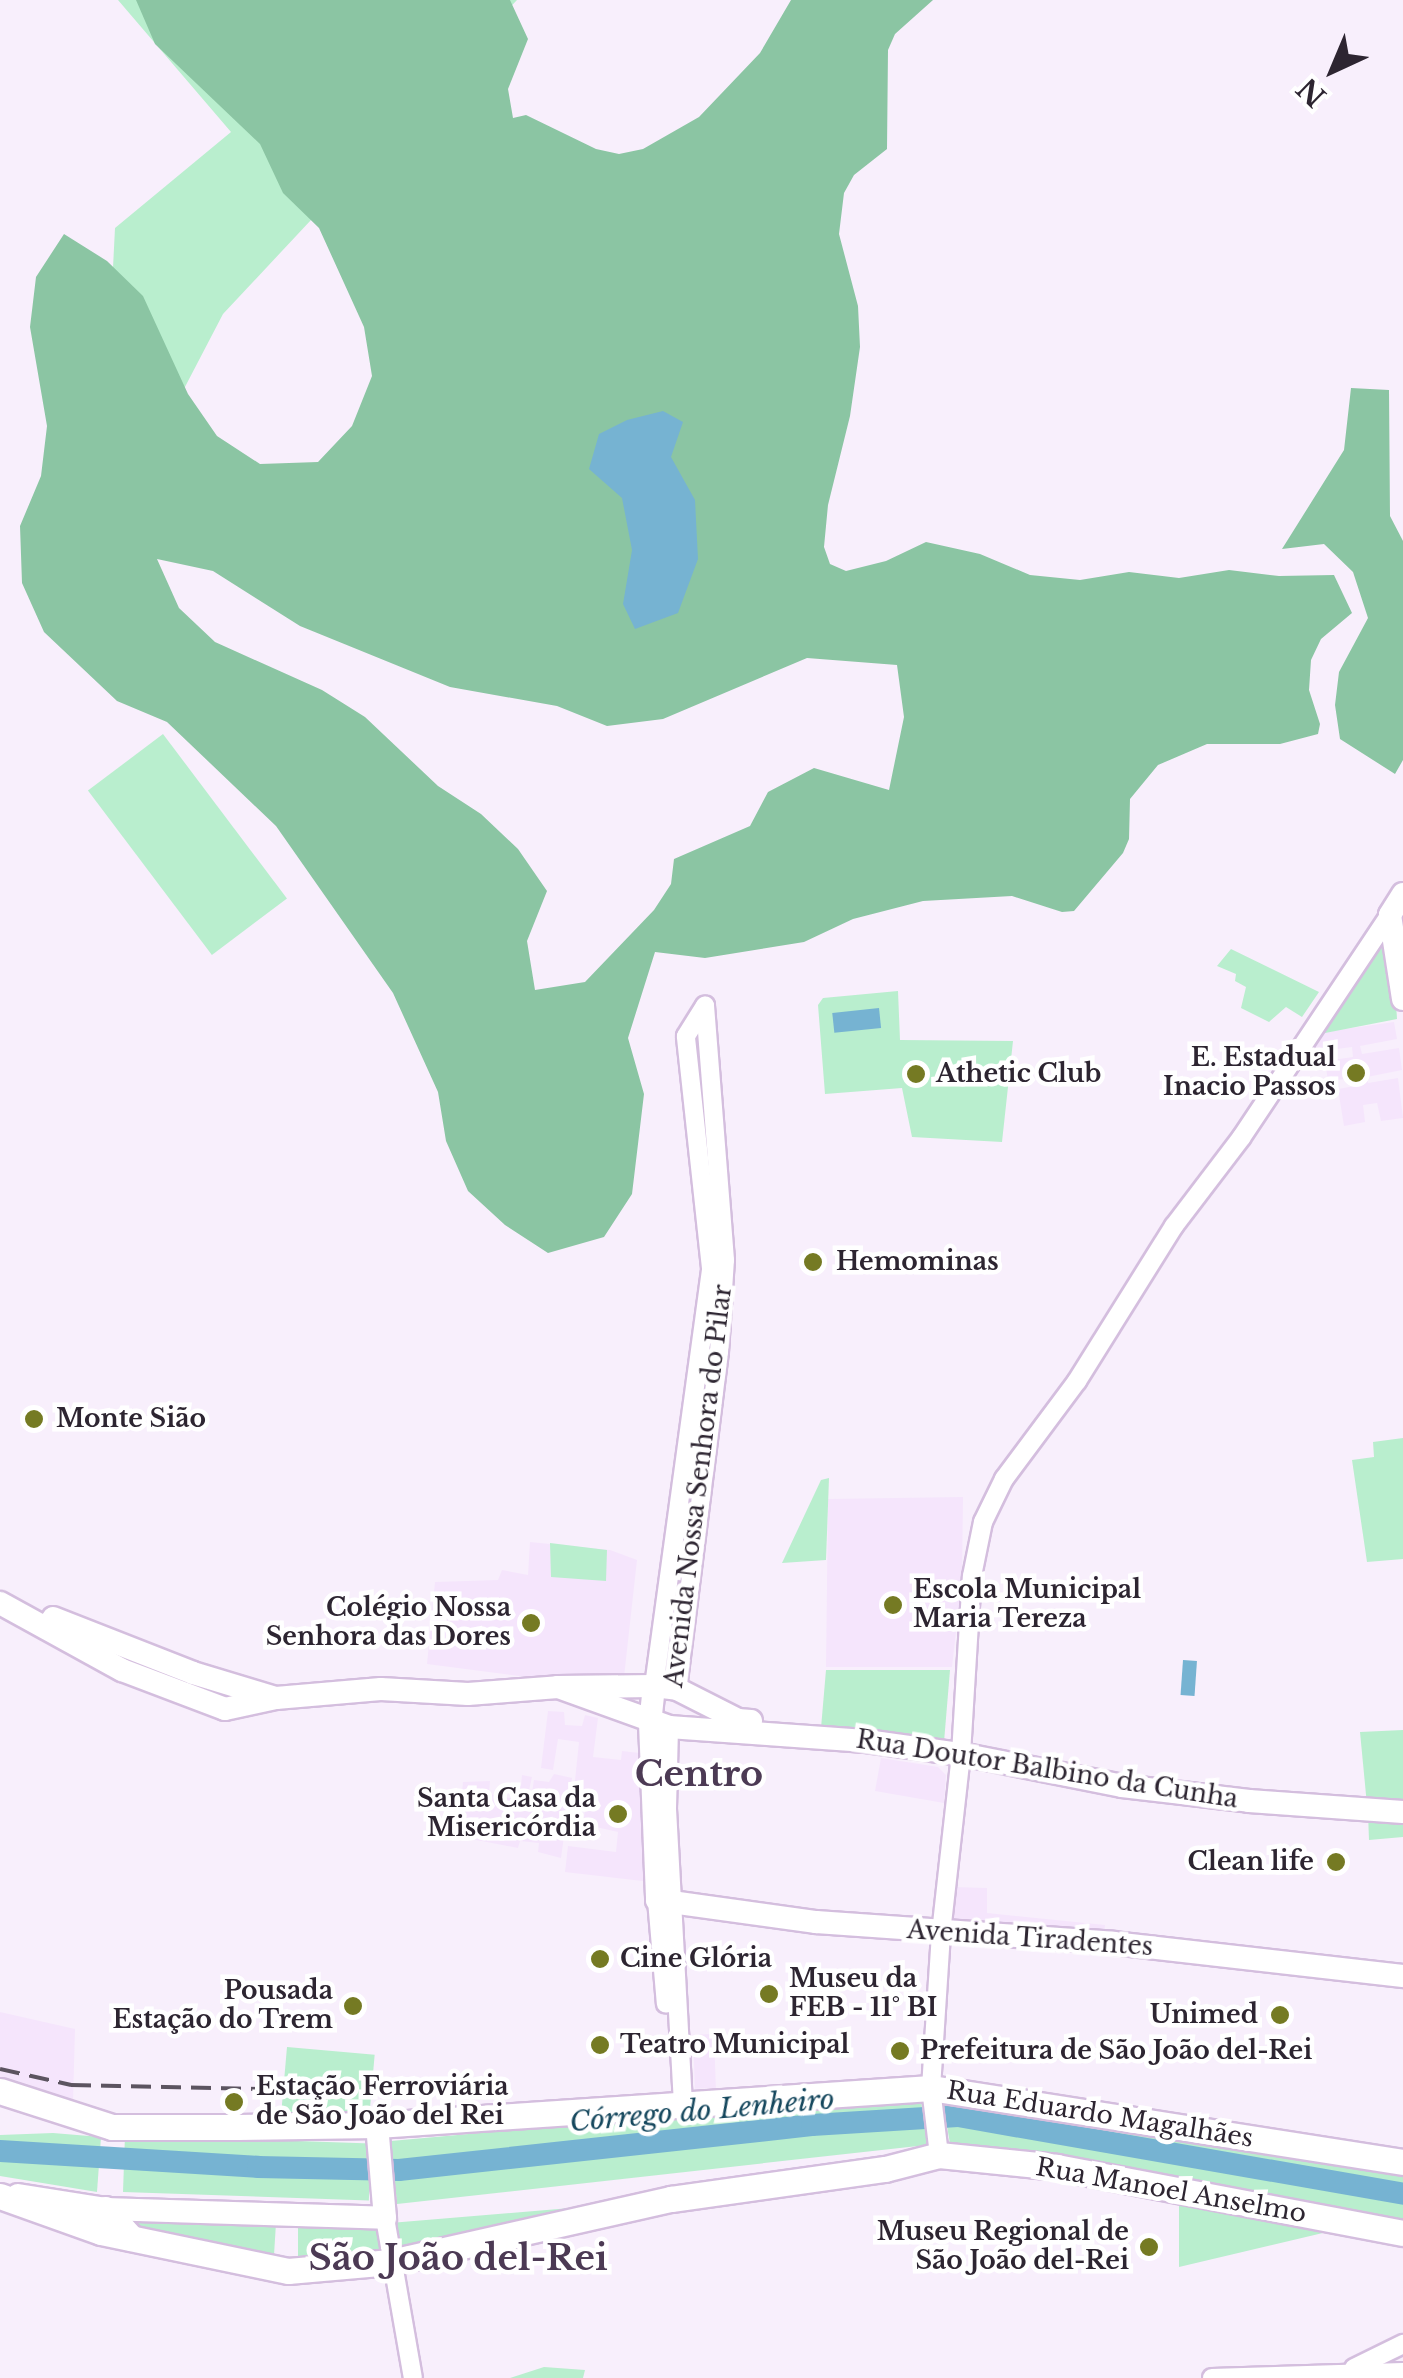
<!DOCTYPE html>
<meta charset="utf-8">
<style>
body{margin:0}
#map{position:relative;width:1403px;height:2378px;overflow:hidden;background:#f8effc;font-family:"Libre Baskerville",serif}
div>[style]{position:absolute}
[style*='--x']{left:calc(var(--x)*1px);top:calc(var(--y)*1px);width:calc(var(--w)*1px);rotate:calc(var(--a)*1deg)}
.built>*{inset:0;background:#f5e5fc;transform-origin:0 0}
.green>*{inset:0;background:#b9eece;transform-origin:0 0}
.forest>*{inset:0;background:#8bc5a3}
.water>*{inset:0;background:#76b3d2;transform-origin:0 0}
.river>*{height:22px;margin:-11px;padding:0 11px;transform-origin:11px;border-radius:11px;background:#76b3d2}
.roads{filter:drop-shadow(2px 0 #d4bede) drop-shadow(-2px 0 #d4bede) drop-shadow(0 2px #d4bede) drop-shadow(0 -2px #d4bede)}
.minor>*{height:18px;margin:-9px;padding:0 9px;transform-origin:9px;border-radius:9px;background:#fff}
.major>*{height:22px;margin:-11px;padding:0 11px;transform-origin:11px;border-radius:11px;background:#fff}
.highway>*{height:25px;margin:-12.5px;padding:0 12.5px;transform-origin:12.5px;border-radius:12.5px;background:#fff}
.rail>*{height:4px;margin-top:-2px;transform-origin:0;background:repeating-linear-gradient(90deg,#5c5460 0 20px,transparent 0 30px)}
.dots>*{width:28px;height:28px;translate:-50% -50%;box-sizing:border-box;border:5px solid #fff;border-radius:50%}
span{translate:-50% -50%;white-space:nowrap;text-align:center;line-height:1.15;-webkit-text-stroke:9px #fff;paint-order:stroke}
.poi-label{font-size:25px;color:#2d2531;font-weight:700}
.right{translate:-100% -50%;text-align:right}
.left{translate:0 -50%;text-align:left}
.street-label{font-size:25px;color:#2d2531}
.water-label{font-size:28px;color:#15475d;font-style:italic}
.district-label{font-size:35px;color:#4c3a54;font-weight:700}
.north{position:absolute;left:1283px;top:20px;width:100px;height:100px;-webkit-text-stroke:8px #fff;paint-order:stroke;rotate:224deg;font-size:28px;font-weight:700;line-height:40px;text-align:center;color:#2d2531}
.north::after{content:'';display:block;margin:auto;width:35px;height:45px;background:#2d2531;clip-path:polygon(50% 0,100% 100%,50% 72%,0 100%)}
</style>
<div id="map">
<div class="built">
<div style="clip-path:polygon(1394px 1022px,1397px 1039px,1360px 1046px,1362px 1054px,1399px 1048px,1402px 1070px,1367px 1077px,1368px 1083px,1398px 1078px,1403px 1118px,1381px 1121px,1377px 1103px,1363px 1105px,1365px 1122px,1344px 1126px,1338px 1089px,1355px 1086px,1354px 1078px,1328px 1081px,1325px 1061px,1353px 1057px,1352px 1047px,1306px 1053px,1317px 1033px)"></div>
<div style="clip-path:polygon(963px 1497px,962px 1579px,952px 1667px,826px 1667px,828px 1499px)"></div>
<div style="clip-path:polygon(530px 1542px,610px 1550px,637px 1560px,624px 1677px,534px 1678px,427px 1664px,435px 1582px,498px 1580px,502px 1570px,528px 1575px)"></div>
<div style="clip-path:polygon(548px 1711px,564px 1712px,565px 1725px,582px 1726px,585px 1715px,598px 1718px,593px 1757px,621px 1760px,622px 1751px,657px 1755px,651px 1882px,565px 1872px,568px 1846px,616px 1852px,618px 1832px,583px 1824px,586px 1803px,573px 1800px,579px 1742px,558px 1739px,553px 1770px,541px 1768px)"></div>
<div style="clip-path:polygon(881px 1758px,938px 1767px,946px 1775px,944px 1803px,875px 1791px)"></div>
<div style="clip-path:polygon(554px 1774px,572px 1778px,561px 1858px,538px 1852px,539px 1843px,520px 1841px,518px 1848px,461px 1837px,467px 1795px,462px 1794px,463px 1782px,490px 1781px,489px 1794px,510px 1798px,513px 1786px,521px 1786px,522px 1775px,532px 1777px,527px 1799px,531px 1800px,534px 1780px,549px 1782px)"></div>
<div style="clip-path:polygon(952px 1887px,987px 1888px,987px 1913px,1105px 1925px,1103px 1943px,949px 1927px)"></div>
<div style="clip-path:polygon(0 2012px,75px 2029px,73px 2102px,0 2081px)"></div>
<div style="left:714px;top:2034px;width:54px;height:21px;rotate:88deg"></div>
</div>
<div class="green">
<div style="clip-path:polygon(118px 0,517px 0,223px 314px,162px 431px,105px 427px,115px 228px,231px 132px)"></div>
<div style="left:163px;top:734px;width:206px;height:94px;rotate:53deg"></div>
<div style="clip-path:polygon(1383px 944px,1393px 953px,1397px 1019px,1320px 1034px,1377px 947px)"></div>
<div style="clip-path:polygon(1231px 949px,1319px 992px,1302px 1017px,1286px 1007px,1269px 1022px,1241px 1008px,1246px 987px,1235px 981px,1236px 974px,1217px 966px)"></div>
<div style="clip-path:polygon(898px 991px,900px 1040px,1013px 1041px,1002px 1142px,912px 1137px,902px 1088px,825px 1094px,818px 1005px,823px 998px)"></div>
<div style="clip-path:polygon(1403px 1438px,1403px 1559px,1367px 1562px,1352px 1460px,1374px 1457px,1373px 1442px)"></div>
<div style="clip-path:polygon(829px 1478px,826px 1560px,782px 1563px,821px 1480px)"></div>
<div style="clip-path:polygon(550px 1543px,607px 1550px,606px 1581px,551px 1577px)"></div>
<div style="clip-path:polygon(826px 1670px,950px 1670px,944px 1742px,821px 1728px)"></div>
<div style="clip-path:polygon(1403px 1730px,1403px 1805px,1367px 1805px,1360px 1732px)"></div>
<div style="clip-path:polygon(1368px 1813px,1403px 1815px,1403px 1837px,1369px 1840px)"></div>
<div style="left:287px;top:2047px;width:88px;height:71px;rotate:5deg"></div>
<div style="clip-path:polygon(920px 2093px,927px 2145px,397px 2204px,391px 2141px)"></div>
<div style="clip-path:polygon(942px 2096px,1403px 2168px,1403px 2223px,950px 2144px)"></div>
<div style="clip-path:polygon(53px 2133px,101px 2137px,97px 2192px,0 2176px,0 2135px)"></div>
<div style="left:125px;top:2135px;width:246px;height:57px;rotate:2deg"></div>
<div style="clip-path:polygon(1179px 2199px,1344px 2228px,1179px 2267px)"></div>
<div style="clip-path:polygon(594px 2206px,395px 2255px,390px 2223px)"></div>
<div style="clip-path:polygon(132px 2218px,276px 2223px,274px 2255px,133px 2225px)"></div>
<div style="clip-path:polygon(384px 2224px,390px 2256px,298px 2256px,298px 2227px)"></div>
<div style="clip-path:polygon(544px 2367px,585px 2370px,583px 2378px,510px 2378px)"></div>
</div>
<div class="forest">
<div style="clip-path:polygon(evenodd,136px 0,510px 0,528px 39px,508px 89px,513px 118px,526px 115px,596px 149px,619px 154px,643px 149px,699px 117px,760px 53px,791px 0,933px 0,895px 34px,888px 50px,887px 149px,854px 175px,844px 193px,839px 234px,858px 306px,860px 347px,850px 416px,828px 505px,824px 547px,830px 564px,846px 571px,886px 561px,926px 542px,980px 554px,1030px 575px,1080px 580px,1129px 572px,1179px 578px,1229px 570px,1279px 576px,1334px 575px,1352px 613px,1321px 639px,1311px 660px,1309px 690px,1320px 724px,1318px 734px,1280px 744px,1207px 744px,1158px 765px,1130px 799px,1129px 839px,1123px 853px,1074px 911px,1062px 912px,1012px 896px,923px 901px,853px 919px,804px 942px,705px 958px,655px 952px,628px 1038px,644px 1094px,632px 1194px,604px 1237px,548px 1253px,505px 1225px,468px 1191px,446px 1141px,438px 1092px,393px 993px,276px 826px,167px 722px,117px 701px,44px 632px,22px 583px,20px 526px,41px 476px,47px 426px,30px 327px,36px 277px,64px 234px,107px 261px,143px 296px,188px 394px,217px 436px,260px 464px,318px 462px,352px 426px,372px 376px,364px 327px,319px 228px,283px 193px,260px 144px,155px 44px,136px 0,157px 559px,213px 571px,300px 626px,450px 687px,557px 706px,607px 726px,663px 719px,807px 658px,897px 665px,904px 717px,889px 790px,814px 768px,768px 792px,750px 826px,674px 859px,671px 884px,654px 910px,585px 982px,535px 990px,527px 941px,547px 891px,518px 849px,481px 814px,438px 786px,365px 717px,322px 690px,215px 642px,179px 608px,157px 559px)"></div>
<div style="clip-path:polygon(1351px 388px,1389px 390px,1390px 516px,1403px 541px,1403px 760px,1395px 774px,1340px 739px,1335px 705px,1339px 672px,1368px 618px,1353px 572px,1324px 544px,1282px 549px,1344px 450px)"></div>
</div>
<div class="water">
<div style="clip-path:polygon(663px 411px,683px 422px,671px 457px,695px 500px,698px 559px,678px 613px,635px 629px,623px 604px,632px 550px,622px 498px,589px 469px,599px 434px,627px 420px)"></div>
<div style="left:879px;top:1008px;width:20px;height:47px;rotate:84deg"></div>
<div style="left:1183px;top:1660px;width:14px;height:35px;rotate:4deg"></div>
</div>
<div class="river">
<div style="--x:0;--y:2151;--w:258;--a:3.5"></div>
<div style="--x:258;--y:2167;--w:141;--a:1.2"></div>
<div style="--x:399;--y:2170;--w:415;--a:-6.2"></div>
<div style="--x:812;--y:2125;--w:146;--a:-3.5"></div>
<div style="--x:958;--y:2116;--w:452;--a:9.9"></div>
</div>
<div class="roads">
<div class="minor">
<div style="--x:654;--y:1686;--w:422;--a:-82.2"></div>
<div style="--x:711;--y:1268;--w:233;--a:-96.2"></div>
<div style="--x:686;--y:1036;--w:36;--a:-58"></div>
<div style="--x:677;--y:1689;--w:340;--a:-82.9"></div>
<div style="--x:719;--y:1352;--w:92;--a:-86.3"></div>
<div style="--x:725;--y:1260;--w:255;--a:-94.5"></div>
<div style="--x:669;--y:1727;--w:82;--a:91.4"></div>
<div style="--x:667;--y:1809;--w:295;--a:86.9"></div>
<div style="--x:657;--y:1900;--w:104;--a:85.1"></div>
<div style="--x:939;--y:2155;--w:67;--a:-96.8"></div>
<div style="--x:931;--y:2088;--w:155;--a:-86.3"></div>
<div style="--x:941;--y:1933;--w:180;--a:-83.6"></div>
<div style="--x:961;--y:1754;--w:178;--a:-86.5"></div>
<div style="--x:972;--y:1576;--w:55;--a:-78.5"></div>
<div style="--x:983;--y:1522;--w:48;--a:-64"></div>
<div style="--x:1004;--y:1479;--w:122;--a:-53.3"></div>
<div style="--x:1077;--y:1381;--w:183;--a:-58"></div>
<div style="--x:1174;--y:1226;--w:111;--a:-52.7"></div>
<div style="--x:1241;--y:1138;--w:268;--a:-56.3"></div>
<div style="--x:385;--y:2218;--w:162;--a:80.1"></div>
<div style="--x:1354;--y:2368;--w:55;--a:-26.1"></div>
<div style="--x:1212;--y:2378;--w:191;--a:-1.8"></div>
</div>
<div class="major">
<div style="--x:1403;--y:894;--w:25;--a:122"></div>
<div style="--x:1390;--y:915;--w:85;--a:81.2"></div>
<div style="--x:0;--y:1603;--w:139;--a:28.8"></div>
<div style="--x:122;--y:1670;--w:110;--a:20.7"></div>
<div style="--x:225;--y:1709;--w:52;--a:-12.2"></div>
<div style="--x:276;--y:1698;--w:105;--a:-4.9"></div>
<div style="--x:381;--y:1689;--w:87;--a:3.3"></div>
<div style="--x:468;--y:1694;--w:90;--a:-4.4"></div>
<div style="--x:558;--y:1687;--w:96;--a:-0.6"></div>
<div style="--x:654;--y:1686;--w:23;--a:7"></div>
<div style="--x:677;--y:1689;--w:68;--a:26.9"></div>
<div style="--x:738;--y:1720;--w:13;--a:4"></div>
<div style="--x:53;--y:1618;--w:150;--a:21.4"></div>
<div style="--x:193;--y:1673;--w:83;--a:16.9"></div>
<div style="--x:654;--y:1686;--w:37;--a:96"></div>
<div style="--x:650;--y:1723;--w:177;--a:87.7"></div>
<div style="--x:657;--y:1900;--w:161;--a:7.9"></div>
<div style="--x:816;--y:1922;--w:298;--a:4"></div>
<div style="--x:1113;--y:1943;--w:292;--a:6.5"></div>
<div style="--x:558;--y:1687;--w:118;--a:19.8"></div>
<div style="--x:669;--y:1727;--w:197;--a:4.1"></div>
<div style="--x:866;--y:1741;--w:96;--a:7.8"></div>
<div style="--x:961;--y:1754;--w:164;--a:11.2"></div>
<div style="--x:1122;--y:1786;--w:128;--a:6.7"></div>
<div style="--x:1249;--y:1801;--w:154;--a:4.1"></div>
<div style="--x:18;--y:2195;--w:88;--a:9.1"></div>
<div style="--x:105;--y:2209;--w:280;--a:1.8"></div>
<div style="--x:385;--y:2218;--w:93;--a:-94.9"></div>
</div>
<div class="highway">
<div style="--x:0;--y:2091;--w:118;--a:17.8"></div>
<div style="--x:112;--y:2127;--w:125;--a:0"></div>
<div style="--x:237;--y:2127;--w:140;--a:-0.8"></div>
<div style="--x:377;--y:2125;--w:555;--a:-3.82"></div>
<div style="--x:931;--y:2088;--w:478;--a:8.9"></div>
<div style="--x:0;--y:2196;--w:107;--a:19.6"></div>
<div style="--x:101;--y:2232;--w:191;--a:11.8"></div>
<div style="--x:288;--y:2271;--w:103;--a:-5"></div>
<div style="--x:391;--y:2262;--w:287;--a:-12.7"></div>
<div style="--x:671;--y:2199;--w:216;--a:-8"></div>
<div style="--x:885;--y:2169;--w:56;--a:-14.5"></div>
<div style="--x:939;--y:2155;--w:119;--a:5.8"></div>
<div style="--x:1057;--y:2167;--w:352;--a:10.8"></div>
<div style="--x:105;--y:2209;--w:39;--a:48"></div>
</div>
</div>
<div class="rail">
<div style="--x:0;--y:2069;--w:73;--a:12.7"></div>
<div style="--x:71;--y:2085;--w:189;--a:1.2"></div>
</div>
<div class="dots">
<div style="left:1356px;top:1073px;background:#757a23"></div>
<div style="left:916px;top:1074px;background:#757a23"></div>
<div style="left:813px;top:1262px;background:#757a23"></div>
<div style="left:34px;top:1419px;background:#757a23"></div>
<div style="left:893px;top:1605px;background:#757a23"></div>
<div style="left:531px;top:1623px;background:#757a23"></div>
<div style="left:618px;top:1814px;background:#757a23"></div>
<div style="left:1336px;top:1862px;background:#757a23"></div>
<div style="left:600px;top:1959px;background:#757a23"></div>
<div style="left:769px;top:1994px;background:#757a23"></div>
<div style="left:353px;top:2006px;background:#757a23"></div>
<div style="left:1280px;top:2015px;background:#757a23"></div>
<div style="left:600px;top:2045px;background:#757a23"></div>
<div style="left:900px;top:2051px;background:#757a23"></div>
<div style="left:234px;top:2102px;background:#757a23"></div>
<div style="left:1149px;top:2247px;background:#757a23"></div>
</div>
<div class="poi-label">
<span class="right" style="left:1336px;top:1073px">E. Estadual<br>Inacio Passos</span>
<span class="left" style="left:936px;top:1074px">Athetic Club</span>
<span class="left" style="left:836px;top:1262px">Hemominas</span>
<span class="left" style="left:56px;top:1419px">Monte Sião</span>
<span class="left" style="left:913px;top:1605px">Escola Municipal<br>Maria Tereza</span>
<span class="right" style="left:511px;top:1623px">Colégio Nossa<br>Senhora das Dores</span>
<span class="right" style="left:596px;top:1814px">Santa Casa da<br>Misericórdia</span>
<span class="right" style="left:1314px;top:1862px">Clean life</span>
<span class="left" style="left:620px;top:1959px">Cine Glória</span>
<span class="left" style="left:789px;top:1994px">Museu da<br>FEB - 11° BI</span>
<span class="right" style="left:333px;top:2006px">Pousada<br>Estação do Trem</span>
<span class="right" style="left:1258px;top:2015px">Unimed</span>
<span class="left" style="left:620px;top:2045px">Teatro Municipal</span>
<span class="left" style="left:920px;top:2051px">Prefeitura de São João del-Rei</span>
<span class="left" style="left:256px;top:2102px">Estação Ferroviária<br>de São João del Rei</span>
<span class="right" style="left:1129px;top:2247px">Museu Regional de<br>São João del-Rei</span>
</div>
<div class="street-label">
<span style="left:699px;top:1486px;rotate:-83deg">Avenida Nossa Senhora do Pilar</span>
<span style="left:1047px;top:1770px;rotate:9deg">Rua Doutor Balbino da Cunha</span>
<span style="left:1030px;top:1939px;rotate:4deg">Avenida Tiradentes</span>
<span style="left:1100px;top:2115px;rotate:9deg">Rua Eduardo Magalhães</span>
<span style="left:1171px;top:2191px;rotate:10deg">Rua Manoel Anselmo</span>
</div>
<div class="water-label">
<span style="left:702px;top:2111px;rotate:-5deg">Córrego do Lenheiro</span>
</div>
<div class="district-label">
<span style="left:699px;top:1774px">Centro</span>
<span style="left:458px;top:2258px">São João del-Rei</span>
</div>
<div class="north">N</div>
</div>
